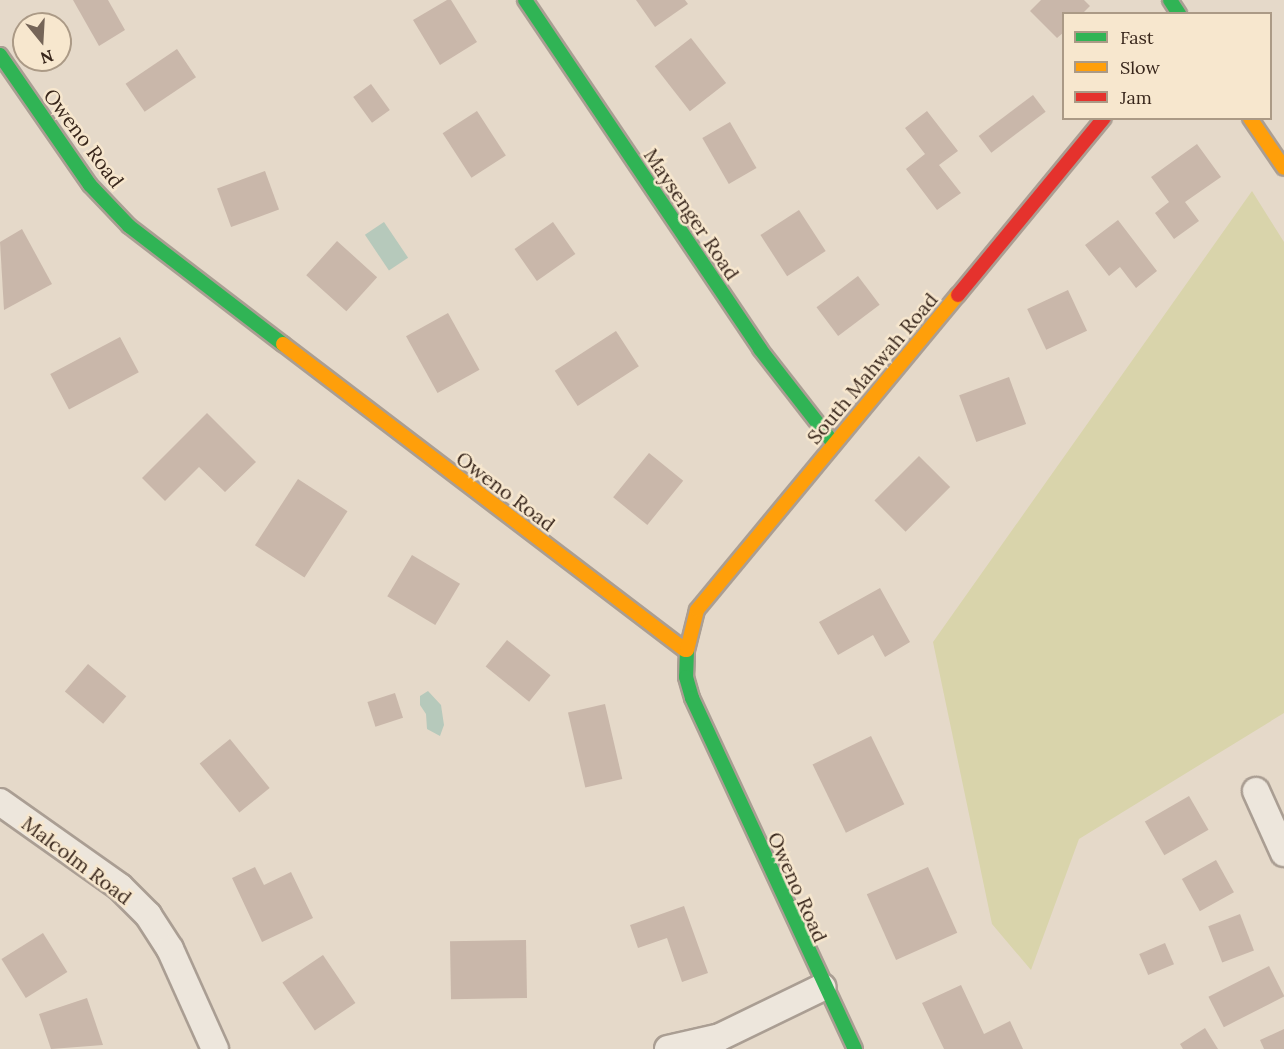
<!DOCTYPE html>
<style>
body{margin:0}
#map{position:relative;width:1284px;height:1049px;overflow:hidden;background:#e5d9c9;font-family:Lora,serif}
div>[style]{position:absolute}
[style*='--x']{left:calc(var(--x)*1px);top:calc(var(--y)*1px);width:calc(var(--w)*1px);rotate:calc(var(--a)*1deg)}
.green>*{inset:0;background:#d9d4ab}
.water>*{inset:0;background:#b6c9bb;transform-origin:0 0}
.building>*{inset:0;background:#c9b7aa;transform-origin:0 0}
.roads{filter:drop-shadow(2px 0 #aa9e93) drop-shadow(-2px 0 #aa9e93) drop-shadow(0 2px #aa9e93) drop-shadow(0 -2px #aa9e93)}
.street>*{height:26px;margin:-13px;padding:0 13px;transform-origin:13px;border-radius:13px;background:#ede6dc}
.fast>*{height:14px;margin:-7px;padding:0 7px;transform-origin:7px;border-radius:7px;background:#30b455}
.slow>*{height:14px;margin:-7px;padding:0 7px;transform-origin:7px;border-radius:7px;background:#ff9f0a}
.jam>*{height:14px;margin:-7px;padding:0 7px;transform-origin:7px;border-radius:7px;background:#e5322d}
span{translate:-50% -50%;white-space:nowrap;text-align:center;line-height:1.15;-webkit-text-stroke:5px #f7e7ce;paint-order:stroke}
.street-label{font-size:20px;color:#38261b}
.legend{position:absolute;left:1062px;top:12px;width:210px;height:108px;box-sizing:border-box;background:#f7e7ce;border:2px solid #ab9a86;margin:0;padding:8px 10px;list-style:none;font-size:18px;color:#38261b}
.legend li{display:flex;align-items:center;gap:12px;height:30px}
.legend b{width:30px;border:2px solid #ab9a86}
.north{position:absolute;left:12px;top:12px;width:60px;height:60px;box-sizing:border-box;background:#f7e7ce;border:2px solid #ab9a86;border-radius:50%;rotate:162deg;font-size:16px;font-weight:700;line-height:24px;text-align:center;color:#38261b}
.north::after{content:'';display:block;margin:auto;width:21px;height:27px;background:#756558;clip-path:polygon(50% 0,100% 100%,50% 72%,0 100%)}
</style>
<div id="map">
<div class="green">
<div style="clip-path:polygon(1252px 191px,1284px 242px,1284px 713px,1079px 839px,1031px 970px,992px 924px,933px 642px)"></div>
</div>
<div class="water">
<div style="left:384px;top:222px;width:43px;height:23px;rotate:56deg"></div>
<div style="clip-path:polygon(428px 691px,441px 705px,444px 725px,440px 736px,427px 729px,426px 714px,420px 705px,420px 696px)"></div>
</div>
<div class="building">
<div style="clip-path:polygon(73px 0,108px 0,125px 30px,99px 46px)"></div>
<div style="clip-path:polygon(447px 0,451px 0,477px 42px,440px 65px,413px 20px)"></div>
<div style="clip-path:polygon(636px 0,685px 0,688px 4px,655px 27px)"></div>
<div style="clip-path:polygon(1041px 0,1084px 0,1090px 6px,1082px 14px,1064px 14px,1064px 32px,1057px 38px,1030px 11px)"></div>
<div style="left:691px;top:38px;width:57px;height:46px;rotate:52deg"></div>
<div style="left:177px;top:49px;width:34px;height:62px;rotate:56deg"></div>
<div style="left:371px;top:84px;width:32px;height:22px;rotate:54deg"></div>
<div style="left:1033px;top:95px;width:21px;height:68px;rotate:53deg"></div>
<div style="left:477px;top:111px;width:53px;height:41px;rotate:57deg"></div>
<div style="clip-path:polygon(927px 111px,958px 151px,939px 165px,961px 193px,937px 210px,906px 169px,925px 154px,905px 128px)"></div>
<div style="left:730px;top:122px;width:53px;height:32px;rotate:60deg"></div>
<div style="clip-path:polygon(1197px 144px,1221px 177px,1185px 202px,1199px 221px,1174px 239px,1155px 213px,1169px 202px,1151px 177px)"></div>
<div style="left:265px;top:171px;width:41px;height:51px;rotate:70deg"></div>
<div style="left:799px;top:210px;width:49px;height:46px;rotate:57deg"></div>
<div style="clip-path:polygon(1118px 220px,1157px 271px,1136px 288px,1120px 267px,1109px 276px,1085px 245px)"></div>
<div style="left:553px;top:222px;width:39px;height:47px;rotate:55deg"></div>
<div style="clip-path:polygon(22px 229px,52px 284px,4px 310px,0 242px)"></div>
<div style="left:337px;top:241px;width:54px;height:46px;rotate:42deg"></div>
<div style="left:858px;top:276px;width:36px;height:52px;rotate:53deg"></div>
<div style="left:1068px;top:290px;width:45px;height:45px;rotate:65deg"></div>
<div style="left:448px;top:313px;width:65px;height:48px;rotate:61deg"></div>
<div style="left:616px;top:331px;width:42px;height:73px;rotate:57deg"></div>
<div style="left:120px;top:337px;width:40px;height:79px;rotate:62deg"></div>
<div style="left:1009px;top:377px;width:50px;height:53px;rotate:70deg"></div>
<div style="clip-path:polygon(207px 413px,256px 462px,225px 492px,199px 467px,165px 501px,142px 478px)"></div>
<div style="left:649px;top:453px;width:44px;height:57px;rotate:39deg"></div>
<div style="left:919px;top:456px;width:44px;height:63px;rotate:45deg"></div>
<div style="left:298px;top:479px;width:59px;height:79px;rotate:33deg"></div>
<div style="left:412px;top:555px;width:56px;height:48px;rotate:31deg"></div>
<div style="clip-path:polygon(880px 588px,910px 642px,885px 657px,873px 635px,838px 655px,819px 622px)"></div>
<div style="left:507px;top:640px;width:56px;height:34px;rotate:39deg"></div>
<div style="left:88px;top:664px;width:50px;height:36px;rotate:40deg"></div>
<div style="left:395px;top:693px;width:26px;height:29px;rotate:72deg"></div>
<div style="left:605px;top:704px;width:77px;height:38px;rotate:77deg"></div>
<div style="left:871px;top:736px;width:76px;height:65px;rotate:64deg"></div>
<div style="left:230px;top:739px;width:63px;height:39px;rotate:51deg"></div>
<div style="left:1189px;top:796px;width:39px;height:51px;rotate:60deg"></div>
<div style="left:1216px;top:860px;width:37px;height:39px;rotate:61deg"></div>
<div style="clip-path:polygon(255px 867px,264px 885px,291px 872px,313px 918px,262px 942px,232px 878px)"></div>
<div style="left:928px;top:867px;width:72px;height:67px;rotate:66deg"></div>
<div style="clip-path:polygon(684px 906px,708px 973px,682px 982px,667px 938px,638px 948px,630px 925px)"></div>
<div style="left:1240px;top:914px;width:39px;height:34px;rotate:69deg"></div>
<div style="left:43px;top:933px;width:46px;height:49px;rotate:58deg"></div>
<div style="left:526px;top:940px;width:58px;height:76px;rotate:89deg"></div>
<div style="left:1165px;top:943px;width:23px;height:28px;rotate:67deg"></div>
<div style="left:323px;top:955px;width:58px;height:49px;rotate:56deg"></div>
<div style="left:1269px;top:966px;width:34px;height:68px;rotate:63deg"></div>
<div style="clip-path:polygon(961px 985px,984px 1034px,1010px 1021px,1023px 1049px,944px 1049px,922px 1003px)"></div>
<div style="clip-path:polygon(87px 998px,103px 1045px,51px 1049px,39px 1014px)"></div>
<div style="clip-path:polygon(1205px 1028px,1218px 1049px,1183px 1049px,1180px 1044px)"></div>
<div style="clip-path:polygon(1284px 1029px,1284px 1049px,1264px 1049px,1260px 1040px)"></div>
</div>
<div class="roads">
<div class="street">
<div style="--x:1256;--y:791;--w:68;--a:65.7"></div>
<div style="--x:0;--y:802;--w:147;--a:35.3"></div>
<div style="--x:120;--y:887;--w:40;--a:45"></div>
<div style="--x:148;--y:915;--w:40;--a:57.1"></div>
<div style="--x:170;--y:949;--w:110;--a:65.8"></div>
<div style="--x:668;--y:1049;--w:53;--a:-13"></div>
<div style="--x:720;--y:1037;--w:114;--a:-25.9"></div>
</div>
<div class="fast">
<div style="--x:525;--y:0;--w:421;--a:56"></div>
<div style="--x:760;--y:349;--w:120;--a:52.1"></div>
<div style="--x:1170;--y:0;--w:17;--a:57"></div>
<div style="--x:0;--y:55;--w:158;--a:55.3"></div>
<div style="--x:90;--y:185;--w:57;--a:46.4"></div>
<div style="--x:129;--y:226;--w:194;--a:37.5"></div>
<div style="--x:687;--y:650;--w:27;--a:92"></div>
<div style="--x:686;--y:677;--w:22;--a:74"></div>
<div style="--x:692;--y:698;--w:387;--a:65.1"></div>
</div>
<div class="slow">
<div style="--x:1250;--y:118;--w:60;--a:55.8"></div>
<div style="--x:283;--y:344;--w:505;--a:37.28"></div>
<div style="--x:687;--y:650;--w:41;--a:-76"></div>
<div style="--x:697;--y:610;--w:409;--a:-50.4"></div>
</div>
<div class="jam">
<div style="--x:958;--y:295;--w:229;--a:-50.5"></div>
</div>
</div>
<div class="street-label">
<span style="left:84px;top:138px;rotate:53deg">Oweno Road</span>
<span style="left:692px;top:214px;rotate:56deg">Maysenger Road</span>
<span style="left:872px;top:368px;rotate:-50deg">South Mahwah Road</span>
<span style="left:506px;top:491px;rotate:37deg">Oweno Road</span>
<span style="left:77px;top:860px;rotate:37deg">Malcolm Road</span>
<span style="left:798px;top:887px;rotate:66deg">Oweno Road</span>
</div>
<ul class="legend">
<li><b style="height:8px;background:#30b455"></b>Fast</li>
<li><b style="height:8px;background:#ff9f0a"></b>Slow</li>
<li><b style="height:8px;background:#e5322d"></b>Jam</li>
</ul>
<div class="north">N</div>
</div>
